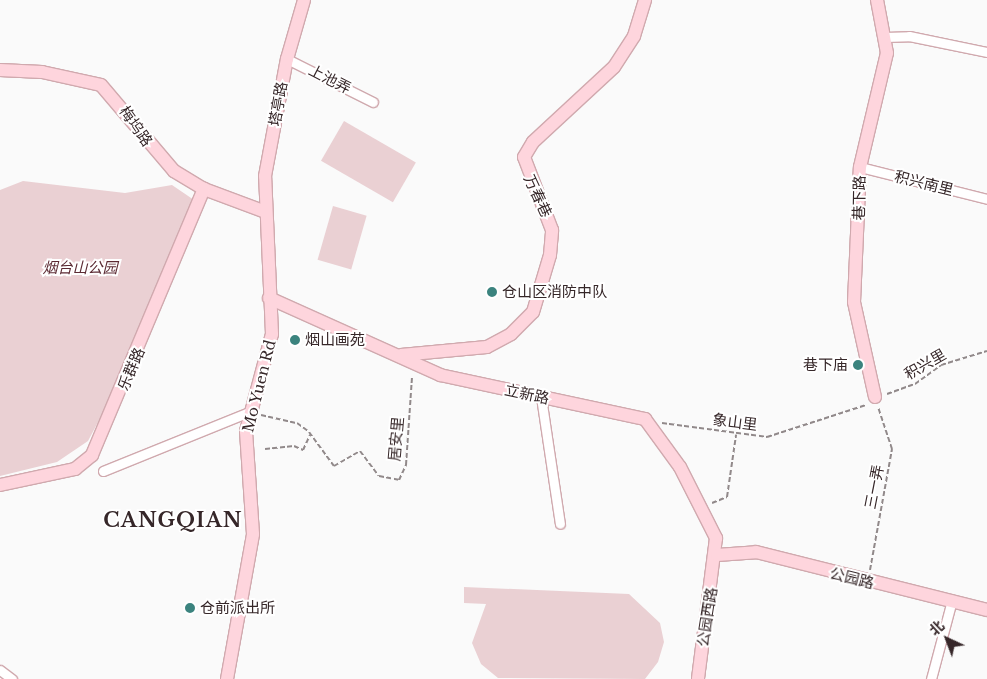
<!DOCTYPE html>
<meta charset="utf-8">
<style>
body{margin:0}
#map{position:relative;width:987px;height:679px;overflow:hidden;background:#fafafa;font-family:"Libre Baskerville","Noto Sans SC",serif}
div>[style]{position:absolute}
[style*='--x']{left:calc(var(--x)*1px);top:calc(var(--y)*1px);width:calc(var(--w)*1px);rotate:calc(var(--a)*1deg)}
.green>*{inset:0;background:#ead0d3;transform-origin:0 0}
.path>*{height:2px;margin-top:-1px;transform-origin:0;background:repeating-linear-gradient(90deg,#91898a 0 5px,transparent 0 7.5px)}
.roads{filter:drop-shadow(1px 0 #d0a9ae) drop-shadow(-1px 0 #d0a9ae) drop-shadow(0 1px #d0a9ae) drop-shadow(0 -1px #d0a9ae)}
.street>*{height:9px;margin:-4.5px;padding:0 4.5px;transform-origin:4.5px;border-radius:4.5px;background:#fff}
.secondary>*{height:12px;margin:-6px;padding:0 6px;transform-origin:6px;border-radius:6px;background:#fed5dd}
.dots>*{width:14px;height:14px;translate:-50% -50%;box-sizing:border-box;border:2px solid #fff;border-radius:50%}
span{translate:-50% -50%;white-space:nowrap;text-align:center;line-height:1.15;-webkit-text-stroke:4px #fff;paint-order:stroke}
.street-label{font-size:15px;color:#362729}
.park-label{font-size:15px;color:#5c2b34;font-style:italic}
.poi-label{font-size:15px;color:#362729}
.left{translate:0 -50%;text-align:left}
.right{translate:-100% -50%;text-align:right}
.district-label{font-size:20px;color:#362729;font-weight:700;letter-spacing:1px}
.north{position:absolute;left:922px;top:614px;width:50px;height:50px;-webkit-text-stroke:4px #fff;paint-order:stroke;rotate:317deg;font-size:14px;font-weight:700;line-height:20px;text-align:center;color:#362729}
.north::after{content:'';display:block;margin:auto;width:18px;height:22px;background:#362729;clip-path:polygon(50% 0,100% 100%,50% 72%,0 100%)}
</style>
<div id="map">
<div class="green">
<div style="left:344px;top:121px;width:83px;height:46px;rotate:30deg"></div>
<div style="clip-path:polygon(23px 181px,125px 193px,172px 185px,194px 200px,122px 377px,88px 441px,57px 462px,0 476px,0 190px)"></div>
<div style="left:333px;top:206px;width:35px;height:56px;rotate:16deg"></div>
<div style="clip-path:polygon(464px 587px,629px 594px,660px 623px,664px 642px,658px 662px,645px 679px,498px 678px,481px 664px,472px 643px,486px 604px,464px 603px)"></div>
</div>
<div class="path">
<div style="--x:887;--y:394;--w:30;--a:-20"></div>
<div style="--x:915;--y:384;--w:32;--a:-36"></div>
<div style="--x:941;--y:365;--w:48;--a:-16.9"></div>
<div style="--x:261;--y:415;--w:37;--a:13"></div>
<div style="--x:297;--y:423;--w:14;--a:36"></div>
<div style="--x:662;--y:423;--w:106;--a:7.6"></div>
<div style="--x:767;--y:437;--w:104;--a:-17.9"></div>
<div style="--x:309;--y:432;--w:42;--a:53.7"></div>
<div style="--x:334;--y:466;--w:30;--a:-30"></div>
<div style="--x:360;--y:451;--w:31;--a:53"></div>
<div style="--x:379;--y:476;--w:20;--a:11"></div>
<div style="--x:399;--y:480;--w:17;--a:-65"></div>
<div style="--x:406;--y:465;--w:89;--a:-86.1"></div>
<div style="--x:265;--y:449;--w:29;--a:-6"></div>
<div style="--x:294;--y:446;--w:10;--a:24"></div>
<div style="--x:303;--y:450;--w:17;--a:-65"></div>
<div style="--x:712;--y:503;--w:16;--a:-22"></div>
<div style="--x:727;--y:497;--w:63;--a:-81.7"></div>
<div style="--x:870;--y:570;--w:123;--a:-79.7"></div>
<div style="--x:892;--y:449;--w:44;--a:-108.4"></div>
</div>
<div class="roads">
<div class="street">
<div style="--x:885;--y:37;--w:24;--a:-2"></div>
<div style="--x:909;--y:36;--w:80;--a:11.6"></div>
<div style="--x:287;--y:59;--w:96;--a:26.6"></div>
<div style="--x:860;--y:167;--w:131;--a:14.1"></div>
<div style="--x:541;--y:397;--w:128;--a:81.5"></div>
<div style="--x:103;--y:471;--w:157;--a:-22"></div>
<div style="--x:0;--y:670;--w:15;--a:37"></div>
<div style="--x:931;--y:679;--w:82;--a:-75.1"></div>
</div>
<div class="secondary">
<div style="--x:0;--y:70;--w:42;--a:2.7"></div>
<div style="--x:42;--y:72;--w:60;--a:12.4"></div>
<div style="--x:101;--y:85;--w:113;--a:49.7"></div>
<div style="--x:174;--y:171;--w:35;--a:31"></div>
<div style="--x:204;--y:189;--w:63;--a:20.4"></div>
<div style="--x:269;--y:298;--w:188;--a:24.2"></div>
<div style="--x:440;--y:375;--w:210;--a:12.1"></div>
<div style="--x:645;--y:419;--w:59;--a:53.9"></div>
<div style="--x:680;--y:467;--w:80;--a:63.1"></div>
<div style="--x:716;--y:538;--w:142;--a:97.3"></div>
<div style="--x:401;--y:355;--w:86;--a:-5.3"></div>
<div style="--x:487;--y:347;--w:27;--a:-28"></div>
<div style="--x:511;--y:334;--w:31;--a:-45"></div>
<div style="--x:533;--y:312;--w:59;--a:-73.4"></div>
<div style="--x:550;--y:255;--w:25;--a:-85"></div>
<div style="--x:552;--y:230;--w:78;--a:-111"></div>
<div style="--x:524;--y:157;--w:17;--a:-59"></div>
<div style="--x:533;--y:142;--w:110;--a:-42.8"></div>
<div style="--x:614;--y:67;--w:37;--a:-57"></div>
<div style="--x:634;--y:36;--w:38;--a:-73"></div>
<div style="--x:875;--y:397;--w:97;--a:-102.5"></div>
<div style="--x:854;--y:302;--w:135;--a:-87.5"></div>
<div style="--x:860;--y:167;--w:117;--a:-76.7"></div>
<div style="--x:887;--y:53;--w:54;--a:-100.7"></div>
<div style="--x:0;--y:485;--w:77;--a:-12"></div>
<div style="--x:75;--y:469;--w:22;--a:-39"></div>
<div style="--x:92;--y:455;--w:289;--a:-67.2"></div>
<div style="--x:717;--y:555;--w:39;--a:-4"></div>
<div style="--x:756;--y:552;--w:238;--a:14.1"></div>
<div style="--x:227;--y:679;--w:147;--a:-79.8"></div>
<div style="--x:253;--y:534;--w:103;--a:-93.9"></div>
<div style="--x:246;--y:431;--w:100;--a:-75"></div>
<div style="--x:272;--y:334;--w:158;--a:-92.5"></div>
<div style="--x:265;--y:176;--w:119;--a:-79.4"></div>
<div style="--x:287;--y:59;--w:61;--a:-73.9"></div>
</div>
</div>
<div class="dots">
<div style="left:492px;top:292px;background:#3b837e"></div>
<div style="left:295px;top:340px;background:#3b837e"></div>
<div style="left:858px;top:365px;background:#3b837e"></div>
<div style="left:190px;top:608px;background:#3b837e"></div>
</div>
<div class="street-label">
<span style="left:330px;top:79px;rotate:27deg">上池弄</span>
<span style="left:278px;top:104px;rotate:-80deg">塔亭路</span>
<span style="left:136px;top:126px;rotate:55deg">梅坞路</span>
<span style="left:924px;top:183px;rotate:14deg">积兴南里</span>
<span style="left:538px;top:196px;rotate:65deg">万春巷</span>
<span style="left:859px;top:198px;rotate:-89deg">巷下路</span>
<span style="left:925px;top:364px;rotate:-30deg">积兴里</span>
<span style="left:131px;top:369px;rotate:-67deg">乐群路</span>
<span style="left:259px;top:386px;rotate:-76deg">Mo Yuen Rd</span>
<span style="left:527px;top:394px;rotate:12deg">立新路</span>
<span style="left:735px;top:422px;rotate:7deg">象山里</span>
<span style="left:396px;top:439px;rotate:-85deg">居安里</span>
<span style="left:874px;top:487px;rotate:-79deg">三一弄</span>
<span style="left:852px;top:578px;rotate:14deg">公园路</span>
<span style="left:707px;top:617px;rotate:-81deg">公园西路</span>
</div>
<div class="park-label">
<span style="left:80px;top:268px">烟台山公园</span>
</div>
<div class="poi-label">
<span class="left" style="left:502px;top:292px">仓山区消防中队</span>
<span class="left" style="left:305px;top:340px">烟山画苑</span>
<span class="right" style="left:848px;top:365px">巷下庙</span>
<span class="left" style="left:200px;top:608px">仓前派出所</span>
</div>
<div class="district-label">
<span style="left:173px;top:520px">CANGQIAN</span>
</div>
<div class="north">北</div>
</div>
